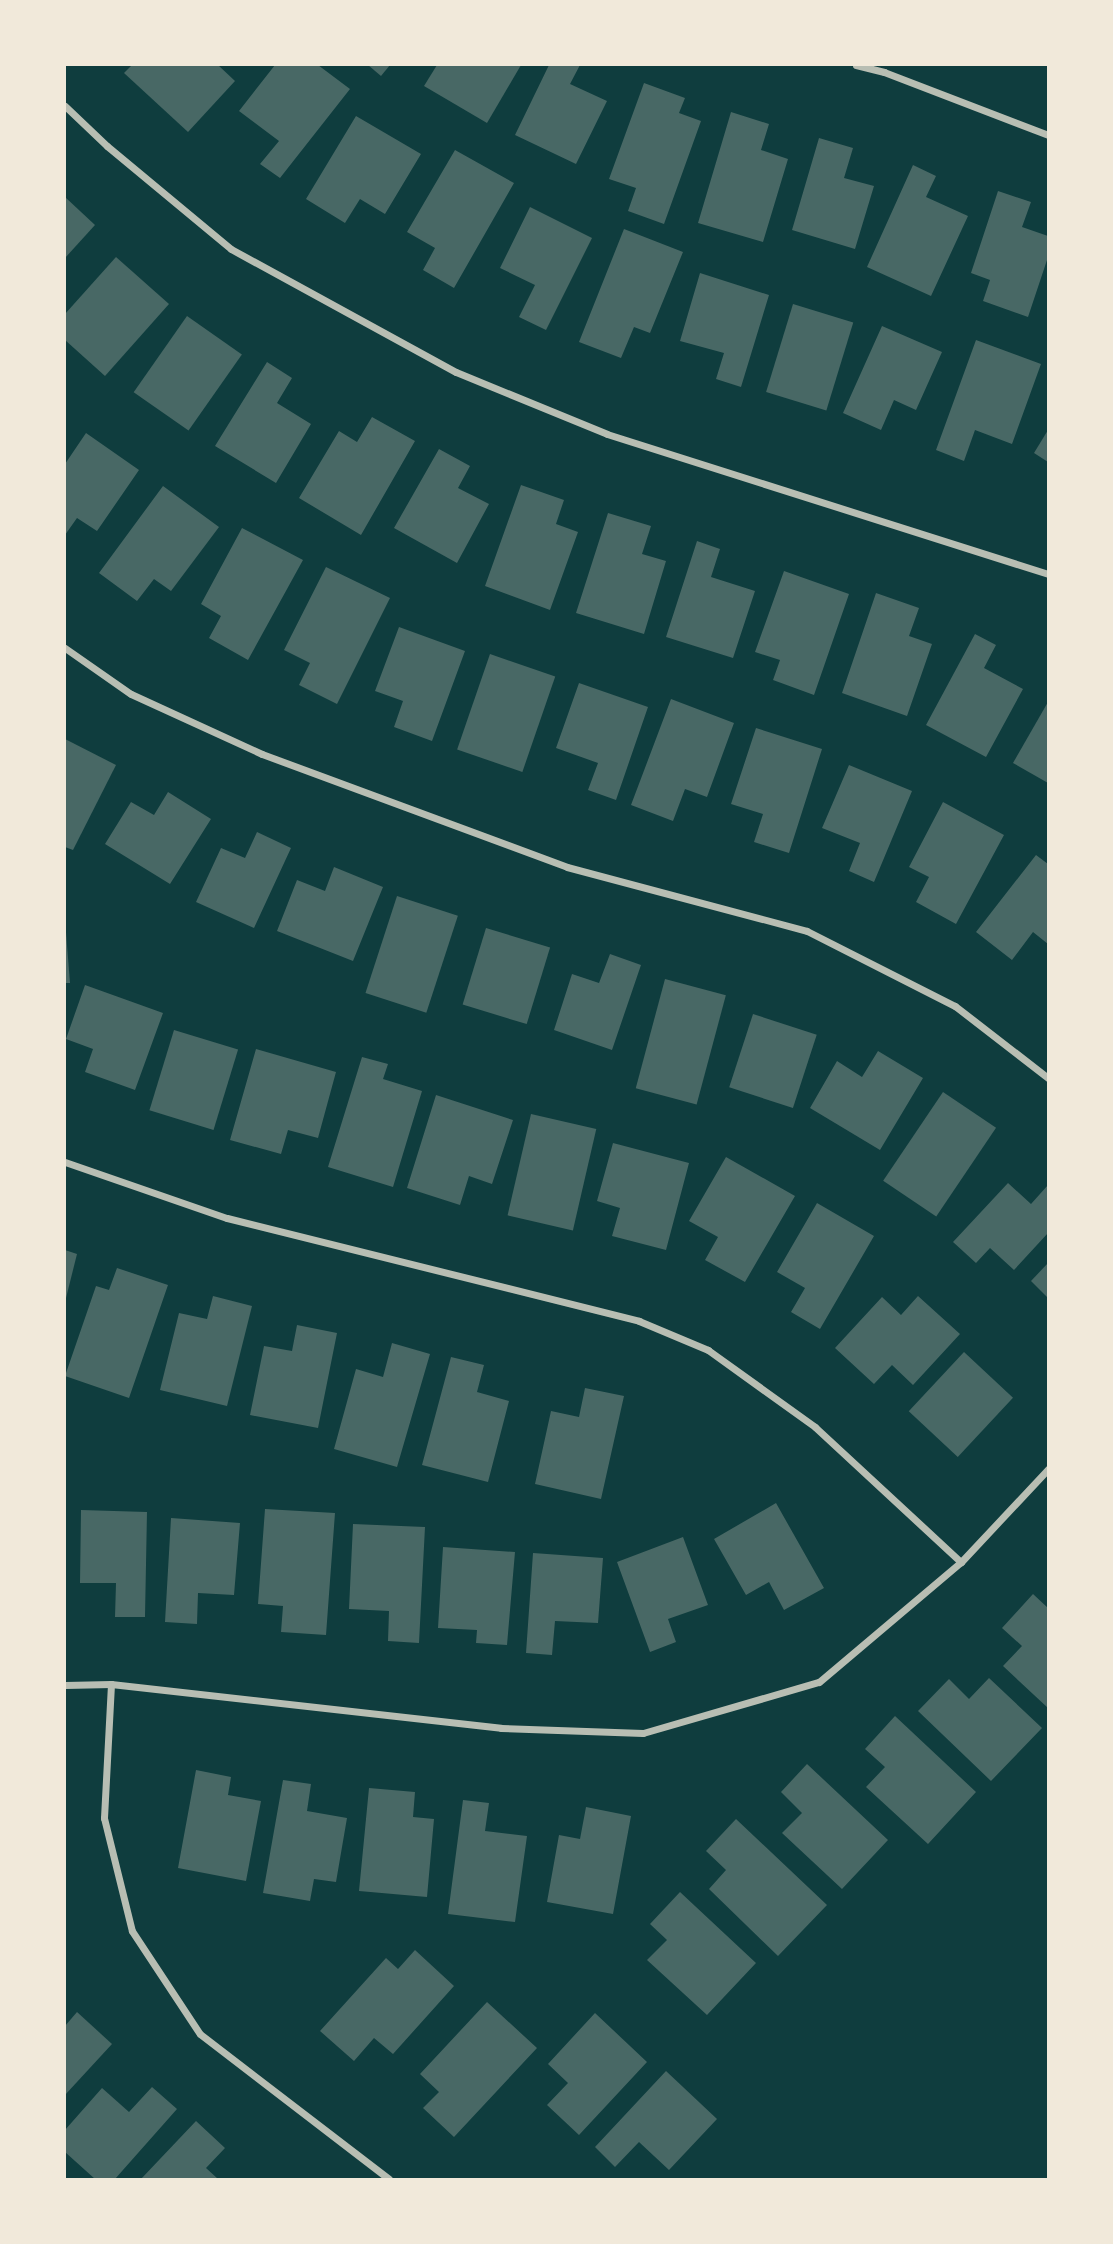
<!DOCTYPE html>
<style>
body{margin:0}
#map{position:relative;width:1113px;height:2244px;overflow:hidden;background:#0f3d3e;font-family:Arial,sans-serif}
div>[style]{position:absolute}
[style*='--x']{left:calc(var(--x)*1px);top:calc(var(--y)*1px);width:calc(var(--w)*1px);rotate:calc(var(--a)*1deg)}
.building>*{inset:0;background:#486865;transform-origin:0 0}
.minor>*{height:7px;margin:-3.5px;padding:0 3.5px;transform-origin:3.5px;border-radius:3.5px;background:#b8beb3}
span{translate:-50% -50%;white-space:nowrap;text-align:center;line-height:1.15;-webkit-text-stroke:5px #f1e9da;paint-order:stroke}
.frame{position:absolute;inset:0;border:66px solid #f1e9da;pointer-events:none}
</style>
<div id="map">
<div class="building">
<div style="clip-path:polygon(132px 65px,218px 65px,235px 81px,188px 132px,124px 73px)"></div>
<div style="clip-path:polygon(275px 65px,318px 65px,350px 89px,280px 178px,260px 164px,279px 141px,239px 111px)"></div>
<div style="clip-path:polygon(368px 65px,390px 65px,381px 76px)"></div>
<div style="clip-path:polygon(437px 65px,521px 65px,487px 123px,424px 86px)"></div>
<div style="clip-path:polygon(549px 65px,580px 65px,570px 84px,607px 101px,576px 164px,515px 135px)"></div>
<div style="clip-path:polygon(644px 83px,685px 98px,679px 113px,701px 121px,664px 224px,628px 211px,636px 188px,609px 179px)"></div>
<div style="clip-path:polygon(731px 112px,769px 124px,761px 150px,788px 159px,763px 242px,698px 223px)"></div>
<div style="clip-path:polygon(356px 116px,421px 154px,385px 214px,360px 199px,345px 223px,306px 199px)"></div>
<div style="clip-path:polygon(819px 138px,853px 148px,844px 178px,874px 186px,855px 249px,792px 230px)"></div>
<div style="clip-path:polygon(455px 150px,514px 183px,454px 288px,423px 270px,435px 248px,407px 232px)"></div>
<div style="clip-path:polygon(913px 165px,936px 176px,926px 197px,968px 216px,931px 296px,867px 267px)"></div>
<div style="clip-path:polygon(998px 191px,1031px 202px,1022px 227px,1048px 236px,1048px 257px,1028px 317px,983px 301px,990px 280px,971px 273px)"></div>
<div style="clip-path:polygon(65px 197px,95px 225px,65px 258px)"></div>
<div style="clip-path:polygon(530px 207px,592px 238px,546px 330px,519px 317px,535px 285px,500px 268px)"></div>
<div style="clip-path:polygon(624px 229px,683px 252px,650px 333px,634px 327px,621px 358px,579px 342px)"></div>
<div style="clip-path:polygon(116px 257px,169px 304px,105px 376px,65px 340px,65px 314px)"></div>
<div style="clip-path:polygon(700px 273px,769px 295px,741px 387px,716px 379px,724px 353px,680px 341px)"></div>
<div style="left:793px;top:304px;width:63px;height:92px;rotate:17deg"></div>
<div style="left:187px;top:316px;width:67px;height:93px;rotate:35deg"></div>
<div style="clip-path:polygon(882px 326px,942px 352px,916px 410px,894px 400px,881px 430px,843px 413px)"></div>
<div style="clip-path:polygon(976px 340px,1041px 364px,1012px 444px,975px 430px,964px 461px,936px 450px)"></div>
<div style="clip-path:polygon(267px 362px,292px 378px,277px 403px,311px 424px,276px 483px,215px 446px)"></div>
<div style="clip-path:polygon(372px 417px,415px 441px,361px 535px,299px 498px,339px 431px,357px 442px)"></div>
<div style="clip-path:polygon(1048px 430px,1048px 462px,1034px 453px)"></div>
<div style="clip-path:polygon(86px 433px,139px 470px,97px 531px,77px 518px,65px 535px,65px 464px)"></div>
<div style="clip-path:polygon(439px 449px,470px 466px,458px 488px,489px 504px,457px 563px,394px 528px)"></div>
<div style="clip-path:polygon(521px 485px,564px 500px,556px 524px,578px 532px,550px 610px,485px 586px)"></div>
<div style="clip-path:polygon(163px 486px,219px 527px,171px 591px,154px 579px,137px 601px,99px 573px)"></div>
<div style="clip-path:polygon(608px 513px,651px 526px,642px 554px,666px 561px,644px 634px,576px 613px)"></div>
<div style="clip-path:polygon(242px 528px,303px 560px,248px 660px,209px 638px,221px 616px,201px 604px)"></div>
<div style="clip-path:polygon(697px 541px,720px 549px,711px 577px,755px 591px,733px 658px,666px 637px)"></div>
<div style="clip-path:polygon(326px 567px,390px 598px,337px 704px,299px 685px,310px 663px,284px 650px)"></div>
<div style="clip-path:polygon(784px 571px,849px 594px,814px 695px,773px 680px,780px 660px,755px 652px)"></div>
<div style="clip-path:polygon(876px 593px,919px 608px,909px 636px,932px 644px,907px 716px,842px 693px)"></div>
<div style="clip-path:polygon(399px 627px,465px 651px,432px 741px,394px 727px,403px 701px,375px 691px)"></div>
<div style="clip-path:polygon(975px 634px,996px 645px,984px 668px,1023px 689px,986px 757px,926px 725px)"></div>
<div style="left:490px;top:654px;width:69px;height:101px;rotate:19deg"></div>
<div style="clip-path:polygon(579px 683px,648px 707px,616px 800px,588px 790px,598px 763px,556px 748px)"></div>
<div style="clip-path:polygon(671px 699px,734px 723px,707px 797px,685px 789px,673px 821px,631px 805px)"></div>
<div style="clip-path:polygon(1048px 702px,1048px 783px,1013px 763px)"></div>
<div style="clip-path:polygon(756px 728px,822px 749px,789px 853px,754px 842px,763px 814px,731px 804px)"></div>
<div style="clip-path:polygon(65px 739px,116px 765px,73px 850px,65px 847px)"></div>
<div style="clip-path:polygon(849px 765px,912px 791px,874px 882px,849px 871px,860px 843px,822px 828px)"></div>
<div style="clip-path:polygon(168px 792px,211px 819px,170px 884px,105px 844px,131px 802px,154px 815px)"></div>
<div style="clip-path:polygon(943px 802px,1004px 835px,956px 924px,916px 902px,929px 877px,909px 867px)"></div>
<div style="clip-path:polygon(257px 832px,291px 848px,254px 928px,196px 902px,221px 848px,245px 858px)"></div>
<div style="clip-path:polygon(1036px 855px,1048px 864px,1048px 944px,1033px 932px,1012px 960px,976px 932px)"></div>
<div style="clip-path:polygon(334px 867px,383px 887px,353px 961px,277px 931px,297px 880px,325px 891px)"></div>
<div style="left:397px;top:896px;width:64px;height:102px;rotate:18deg"></div>
<div style="clip-path:polygon(65px 920px,70px 983px,65px 983px)"></div>
<div style="left:486px;top:928px;width:67px;height:80px;rotate:17deg"></div>
<div style="clip-path:polygon(610px 954px,641px 965px,612px 1050px,554px 1030px,572px 974px,599px 983px)"></div>
<div style="left:665px;top:979px;width:63px;height:113px;rotate:15deg"></div>
<div style="clip-path:polygon(85px 985px,163px 1013px,135px 1090px,85px 1072px,93px 1049px,66px 1039px)"></div>
<div style="left:753px;top:1014px;width:67px;height:77px;rotate:18deg"></div>
<div style="left:174px;top:1030px;width:67px;height:84px;rotate:17deg"></div>
<div style="clip-path:polygon(256px 1049px,336px 1072px,318px 1138px,288px 1130px,281px 1154px,230px 1140px)"></div>
<div style="clip-path:polygon(878px 1051px,923px 1078px,880px 1150px,810px 1108px,837px 1061px,862px 1077px)"></div>
<div style="clip-path:polygon(362px 1057px,388px 1064px,383px 1079px,422px 1091px,393px 1187px,328px 1167px)"></div>
<div style="left:943px;top:1092px;width:64px;height:107px;rotate:34deg"></div>
<div style="clip-path:polygon(436px 1095px,513px 1120px,492px 1184px,469px 1176px,460px 1205px,407px 1188px)"></div>
<div style="left:531px;top:1114px;width:67px;height:104px;rotate:13deg"></div>
<div style="clip-path:polygon(613px 1143px,689px 1163px,666px 1250px,612px 1236px,620px 1208px,597px 1201px)"></div>
<div style="clip-path:polygon(726px 1157px,795px 1196px,745px 1282px,705px 1260px,718px 1237px,689px 1221px)"></div>
<div style="clip-path:polygon(1008px 1183px,1031px 1204px,1048px 1185px,1048px 1233px,1014px 1270px,990px 1248px,976px 1263px,953px 1242px)"></div>
<div style="clip-path:polygon(817px 1203px,874px 1236px,820px 1329px,791px 1312px,805px 1288px,777px 1272px)"></div>
<div style="clip-path:polygon(65px 1250px,77px 1254px,66px 1298px,65px 1298px)"></div>
<div style="clip-path:polygon(1048px 1263px,1048px 1298px,1031px 1281px)"></div>
<div style="clip-path:polygon(117px 1268px,168px 1285px,129px 1398px,65px 1376px,96px 1286px,109px 1290px)"></div>
<div style="clip-path:polygon(213px 1296px,252px 1306px,227px 1406px,160px 1390px,179px 1313px,207px 1319px)"></div>
<div style="clip-path:polygon(918px 1296px,960px 1334px,913px 1385px,892px 1365px,874px 1384px,835px 1348px,882px 1297px,901px 1315px)"></div>
<div style="clip-path:polygon(297px 1325px,337px 1333px,318px 1428px,250px 1415px,264px 1346px,292px 1351px)"></div>
<div style="clip-path:polygon(392px 1343px,430px 1354px,397px 1467px,334px 1449px,356px 1369px,383px 1377px)"></div>
<div style="left:964px;top:1352px;width:67px;height:81px;rotate:43deg"></div>
<div style="clip-path:polygon(451px 1357px,484px 1365px,477px 1392px,509px 1401px,488px 1482px,422px 1465px)"></div>
<div style="clip-path:polygon(585px 1388px,624px 1396px,601px 1499px,535px 1484px,551px 1411px,579px 1417px)"></div>
<div style="clip-path:polygon(776px 1503px,824px 1588px,784px 1610px,769px 1582px,746px 1595px,714px 1539px)"></div>
<div style="clip-path:polygon(265px 1509px,335px 1513px,326px 1635px,281px 1632px,283px 1606px,258px 1604px)"></div>
<div style="clip-path:polygon(81px 1510px,147px 1512px,145px 1617px,115px 1617px,116px 1583px,80px 1583px)"></div>
<div style="clip-path:polygon(171px 1518px,240px 1523px,234px 1595px,198px 1593px,197px 1624px,165px 1622px)"></div>
<div style="clip-path:polygon(353px 1524px,425px 1527px,419px 1643px,388px 1641px,389px 1611px,349px 1609px)"></div>
<div style="clip-path:polygon(683px 1537px,708px 1605px,668px 1619px,676px 1642px,650px 1652px,617px 1562px)"></div>
<div style="clip-path:polygon(443px 1547px,515px 1552px,507px 1645px,476px 1643px,477px 1630px,438px 1628px)"></div>
<div style="clip-path:polygon(533px 1553px,603px 1558px,598px 1623px,555px 1621px,552px 1655px,526px 1653px)"></div>
<div style="clip-path:polygon(1033px 1594px,1048px 1608px,1048px 1708px,1003px 1666px,1022px 1646px,1002px 1628px)"></div>
<div style="clip-path:polygon(989px 1678px,1042px 1728px,991px 1781px,918px 1711px,949px 1679px,969px 1699px)"></div>
<div style="clip-path:polygon(895px 1716px,976px 1792px,928px 1844px,866px 1787px,885px 1767px,865px 1749px)"></div>
<div style="clip-path:polygon(807px 1764px,888px 1840px,842px 1889px,782px 1833px,802px 1813px,781px 1792px)"></div>
<div style="clip-path:polygon(196px 1770px,231px 1777px,228px 1795px,261px 1801px,246px 1881px,178px 1868px)"></div>
<div style="clip-path:polygon(283px 1780px,311px 1784px,307px 1811px,347px 1818px,336px 1882px,314px 1879px,310px 1901px,263px 1893px)"></div>
<div style="clip-path:polygon(369px 1788px,415px 1792px,413px 1817px,434px 1819px,427px 1897px,359px 1891px)"></div>
<div style="clip-path:polygon(463px 1800px,489px 1803px,485px 1831px,527px 1836px,515px 1922px,448px 1914px)"></div>
<div style="clip-path:polygon(586px 1807px,631px 1816px,613px 1914px,547px 1902px,559px 1835px,580px 1839px)"></div>
<div style="clip-path:polygon(736px 1819px,827px 1905px,778px 1956px,709px 1889px,726px 1870px,706px 1851px)"></div>
<div style="clip-path:polygon(680px 1892px,756px 1963px,707px 2015px,647px 1960px,667px 1940px,650px 1924px)"></div>
<div style="clip-path:polygon(415px 1950px,454px 1986px,393px 2054px,374px 2038px,354px 2061px,320px 2031px,386px 1958px,398px 1969px)"></div>
<div style="clip-path:polygon(487px 2002px,537px 2048px,454px 2137px,423px 2108px,439px 2092px,420px 2074px)"></div>
<div style="clip-path:polygon(77px 2012px,112px 2044px,65px 2095px,65px 2026px)"></div>
<div style="clip-path:polygon(595px 2013px,647px 2062px,579px 2135px,547px 2105px,568px 2083px,548px 2064px)"></div>
<div style="clip-path:polygon(666px 2071px,717px 2119px,669px 2170px,639px 2142px,615px 2167px,595px 2147px)"></div>
<div style="clip-path:polygon(152px 2087px,177px 2109px,115px 2179px,95px 2179px,65px 2152px,65px 2130px,102px 2088px,129px 2112px)"></div>
<div style="clip-path:polygon(196px 2121px,225px 2148px,206px 2168px,218px 2179px,141px 2179px)"></div>
</div>
<div class="minor">
<div style="--x:856;--y:65;--w:29;--a:14"></div>
<div style="--x:884;--y:72;--w:176;--a:21"></div>
<div style="--x:65;--y:106;--w:58;--a:43.6"></div>
<div style="--x:107;--y:146;--w:161;--a:39.7"></div>
<div style="--x:231;--y:249;--w:256;--a:28.7"></div>
<div style="--x:456;--y:372;--w:163;--a:22.3"></div>
<div style="--x:607;--y:434;--w:463;--a:17.6"></div>
<div style="--x:65;--y:648;--w:80;--a:34.9"></div>
<div style="--x:131;--y:694;--w:144;--a:24.6"></div>
<div style="--x:262;--y:754;--w:325;--a:20.3"></div>
<div style="--x:567;--y:867;--w:248;--a:14.9"></div>
<div style="--x:807;--y:931;--w:166;--a:26.9"></div>
<div style="--x:955;--y:1006;--w:118;--a:37.7"></div>
<div style="--x:65;--y:1162;--w:171;--a:19.1"></div>
<div style="--x:227;--y:1218;--w:425;--a:14"></div>
<div style="--x:639;--y:1321;--w:75;--a:22.8"></div>
<div style="--x:708;--y:1350;--w:132;--a:35.7"></div>
<div style="--x:815;--y:1427;--w:199;--a:42.8"></div>
<div style="--x:111;--y:1684;--w:134;--a:93"></div>
<div style="--x:104;--y:1818;--w:116;--a:76.1"></div>
<div style="--x:132;--y:1931;--w:123;--a:56.6"></div>
<div style="--x:200;--y:2034;--w:238;--a:37.5"></div>
<div style="--x:65;--y:1685;--w:46;--a:-1.2"></div>
<div style="--x:111;--y:1684;--w:392;--a:6.4"></div>
<div style="--x:501;--y:1728;--w:142;--a:2"></div>
<div style="--x:643;--y:1733;--w:183;--a:-16.2"></div>
<div style="--x:819;--y:1682;--w:186;--a:-40.2"></div>
<div style="--x:961;--y:1562;--w:127;--a:-46.9"></div>
</div>
<div class="frame"></div>
</div>
